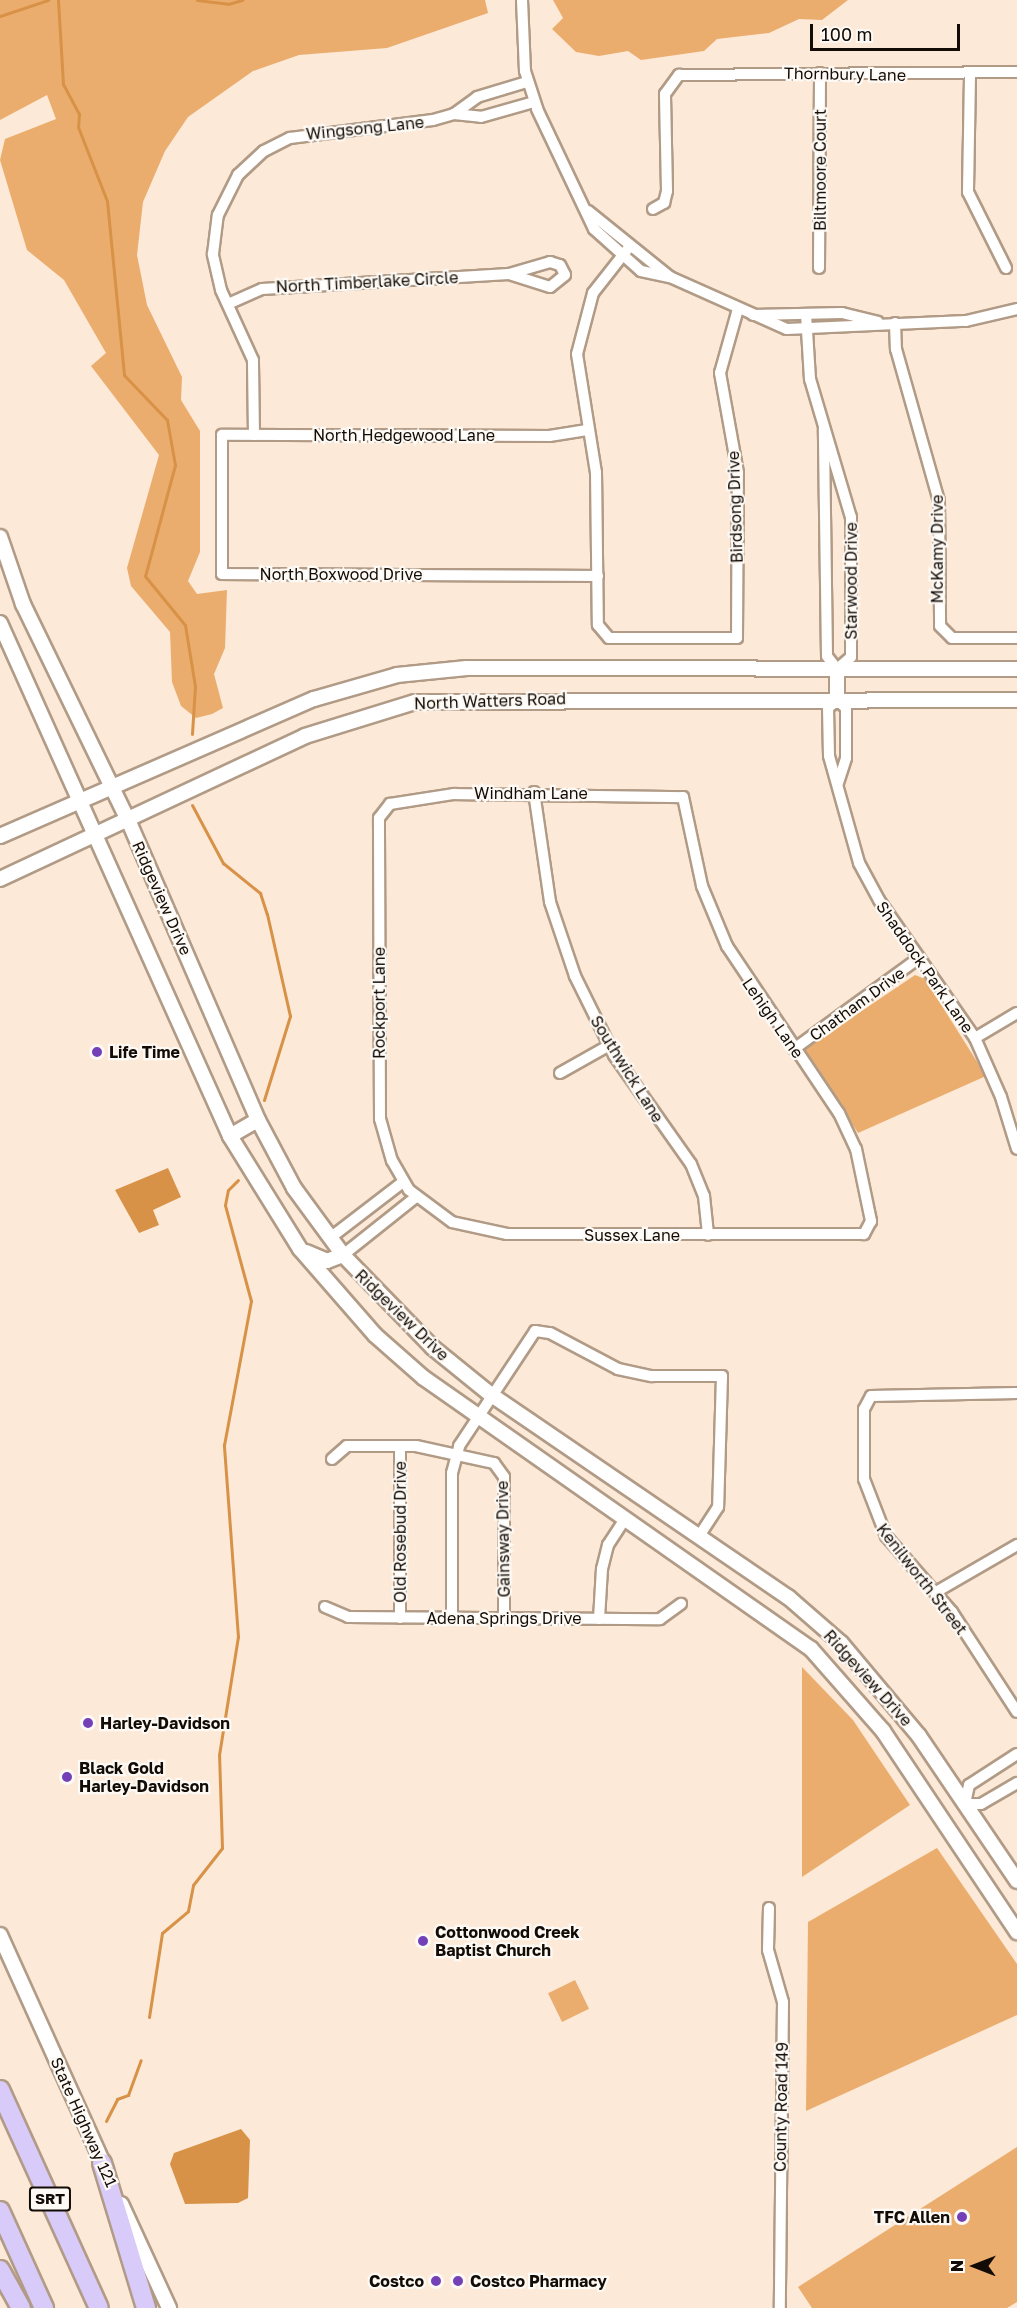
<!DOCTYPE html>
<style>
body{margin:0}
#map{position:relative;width:1017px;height:2308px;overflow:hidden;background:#fce9d7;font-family:"Golos Text",sans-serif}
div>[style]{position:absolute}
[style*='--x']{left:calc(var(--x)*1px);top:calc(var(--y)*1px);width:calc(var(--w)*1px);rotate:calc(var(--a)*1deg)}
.green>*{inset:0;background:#ebad6e;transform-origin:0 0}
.water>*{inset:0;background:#d89247}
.stream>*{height:3px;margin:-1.5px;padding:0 1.5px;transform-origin:1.5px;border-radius:1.5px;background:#d89247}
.roads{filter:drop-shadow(2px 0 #b19b86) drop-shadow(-2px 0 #b19b86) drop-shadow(0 2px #b19b86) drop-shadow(0 -2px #b19b86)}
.street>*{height:10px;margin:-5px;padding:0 5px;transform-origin:5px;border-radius:5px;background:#fff}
.secondary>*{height:14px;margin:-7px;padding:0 7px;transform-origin:7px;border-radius:7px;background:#fff}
.highway>*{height:18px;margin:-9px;padding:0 9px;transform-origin:9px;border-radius:9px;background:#d8caf9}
.dots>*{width:16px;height:16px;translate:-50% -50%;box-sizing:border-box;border:3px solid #fdf9f4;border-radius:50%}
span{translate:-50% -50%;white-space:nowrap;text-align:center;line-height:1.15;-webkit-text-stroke:4.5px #fdf9f4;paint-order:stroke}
.shield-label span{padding:2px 4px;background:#fdf9f4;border:2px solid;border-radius:4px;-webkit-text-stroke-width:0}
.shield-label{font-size:15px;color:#130b05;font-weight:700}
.street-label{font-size:16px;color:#130b05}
.poi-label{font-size:16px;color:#130b05;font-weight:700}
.left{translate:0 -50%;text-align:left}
.right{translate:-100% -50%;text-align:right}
.north{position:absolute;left:945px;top:2236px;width:60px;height:60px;-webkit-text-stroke:4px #fdf9f4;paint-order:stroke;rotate:270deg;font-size:16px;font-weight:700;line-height:24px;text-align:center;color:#130b05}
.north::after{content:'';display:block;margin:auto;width:21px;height:27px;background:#130b05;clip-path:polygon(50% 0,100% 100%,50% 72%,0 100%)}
.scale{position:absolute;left:810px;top:24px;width:150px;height:27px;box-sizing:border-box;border:3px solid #130b05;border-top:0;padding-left:8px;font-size:18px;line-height:21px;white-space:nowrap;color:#130b05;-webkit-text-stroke:4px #fdf9f4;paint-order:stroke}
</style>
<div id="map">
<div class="green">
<div style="clip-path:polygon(0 0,485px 0,488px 13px,387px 48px,299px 55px,253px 71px,188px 117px,165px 151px,143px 202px,137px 255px,147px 305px,182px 377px,181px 400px,200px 431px,200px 552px,188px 581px,197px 594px,227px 590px,225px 648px,214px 674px,223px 708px,212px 714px,196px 718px,181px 706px,172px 682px,170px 632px,131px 586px,127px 568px,159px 455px,91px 366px,106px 353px,64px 280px,27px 250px,0 160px,5px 139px,56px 119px,47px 95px,0 120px)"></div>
<div style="clip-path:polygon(553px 0,848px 0,822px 20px,799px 19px,769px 33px,717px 39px,704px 51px,641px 60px,628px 51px,599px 56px,576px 52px,552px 29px,563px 18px)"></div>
<div style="clip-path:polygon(915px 975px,925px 979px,986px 1076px,858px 1133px,804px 1050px)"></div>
<div style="clip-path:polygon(802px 1667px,853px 1720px,910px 1805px,802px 1877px)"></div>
<div style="clip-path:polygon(937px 1848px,1017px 1964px,1017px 2015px,806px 2111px,808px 1922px)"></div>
<div style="left:575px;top:1980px;width:32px;height:30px;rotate:64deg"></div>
<div style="clip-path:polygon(1017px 2147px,1017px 2302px,1007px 2308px,812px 2308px,798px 2287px)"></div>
</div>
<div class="water">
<div style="clip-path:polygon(168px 1168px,181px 1197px,153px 1210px,159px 1225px,139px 1233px,115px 1190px)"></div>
<div style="clip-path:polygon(241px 2129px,250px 2140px,248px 2198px,238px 2203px,185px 2204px,170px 2164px,174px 2153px)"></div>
</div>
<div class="stream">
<div style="--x:58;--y:0;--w:84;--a:86.6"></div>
<div style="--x:63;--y:84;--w:34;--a:62"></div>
<div style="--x:79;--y:114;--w:13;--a:94"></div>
<div style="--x:78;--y:127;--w:79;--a:68.6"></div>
<div style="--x:107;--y:201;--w:175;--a:84.4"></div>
<div style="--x:124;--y:375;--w:62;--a:46.3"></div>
<div style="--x:167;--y:420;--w:46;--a:79.9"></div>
<div style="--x:175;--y:465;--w:115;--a:105.1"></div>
<div style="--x:145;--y:576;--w:63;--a:50.8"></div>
<div style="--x:185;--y:625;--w:62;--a:80.7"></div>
<div style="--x:195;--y:686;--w:48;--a:93.6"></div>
<div style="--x:197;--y:0;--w:31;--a:7"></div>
<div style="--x:228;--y:4;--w:15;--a:-16"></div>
<div style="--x:0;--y:16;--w:51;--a:-18.4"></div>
<div style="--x:192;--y:805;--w:66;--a:61.9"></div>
<div style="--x:223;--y:863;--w:48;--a:39"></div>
<div style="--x:260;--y:893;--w:22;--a:72"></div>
<div style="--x:267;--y:914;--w:105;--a:77.3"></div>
<div style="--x:290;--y:1016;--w:88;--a:107.2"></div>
<div style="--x:149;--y:2017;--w:85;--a:-81.2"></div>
<div style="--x:162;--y:1933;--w:34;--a:-40"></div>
<div style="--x:188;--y:1911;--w:26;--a:-79"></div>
<div style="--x:193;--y:1885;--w:47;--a:-51.9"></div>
<div style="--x:222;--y:1848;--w:93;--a:-91.8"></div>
<div style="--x:219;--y:1755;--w:120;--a:-80.9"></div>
<div style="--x:238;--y:1637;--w:193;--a:-94.2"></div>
<div style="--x:224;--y:1445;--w:147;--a:-79.4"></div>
<div style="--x:251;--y:1301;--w:99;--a:-105.2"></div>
<div style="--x:225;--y:1205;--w:15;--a:-79"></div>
<div style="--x:228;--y:1190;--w:14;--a:-45"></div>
<div style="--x:106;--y:2121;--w:25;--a:-63"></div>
<div style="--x:117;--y:2099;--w:12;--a:-20"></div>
<div style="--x:128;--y:2095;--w:37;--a:-70"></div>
</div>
<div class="roads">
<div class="street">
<div style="--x:522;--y:0;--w:71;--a:87.6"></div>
<div style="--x:525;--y:71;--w:40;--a:72"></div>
<div style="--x:537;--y:109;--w:133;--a:64.6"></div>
<div style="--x:594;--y:229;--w:63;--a:41.8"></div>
<div style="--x:641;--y:271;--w:30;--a:12"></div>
<div style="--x:670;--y:277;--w:128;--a:24"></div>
<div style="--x:787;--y:329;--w:179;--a:-2.6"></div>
<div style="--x:966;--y:321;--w:52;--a:-13.2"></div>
<div style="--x:970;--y:76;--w:116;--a:91"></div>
<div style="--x:968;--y:192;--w:85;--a:63.4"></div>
<div style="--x:454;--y:114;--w:27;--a:6"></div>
<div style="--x:481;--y:117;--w:55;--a:-15.8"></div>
<div style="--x:653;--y:209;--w:13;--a:-29"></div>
<div style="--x:664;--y:203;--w:12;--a:-76"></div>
<div style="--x:667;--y:191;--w:97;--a:-91.2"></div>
<div style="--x:665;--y:94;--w:24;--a:-54"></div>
<div style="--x:679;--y:75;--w:338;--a:-0.5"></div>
<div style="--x:588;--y:211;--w:105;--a:38.8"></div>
<div style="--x:630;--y:246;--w:60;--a:128.2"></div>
<div style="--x:593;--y:293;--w:63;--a:104.7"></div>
<div style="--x:577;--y:354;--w:120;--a:80.9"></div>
<div style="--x:596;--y:472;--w:153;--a:89.3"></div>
<div style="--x:598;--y:625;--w:17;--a:50"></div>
<div style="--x:609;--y:638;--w:128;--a:0"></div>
<div style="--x:737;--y:638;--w:165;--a:-89.7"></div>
<div style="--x:738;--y:473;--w:102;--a:-100.2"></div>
<div style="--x:720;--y:373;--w:66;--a:-74.3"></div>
<div style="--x:819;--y:268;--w:195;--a:-89.7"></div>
<div style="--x:228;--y:304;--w:37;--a:-24"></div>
<div style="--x:262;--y:289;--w:247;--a:-3.5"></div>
<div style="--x:509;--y:274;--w:43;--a:-16.3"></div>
<div style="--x:550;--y:262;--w:10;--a:17"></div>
<div style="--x:560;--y:265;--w:11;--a:63"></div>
<div style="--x:565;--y:275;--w:19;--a:141"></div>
<div style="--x:550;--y:287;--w:43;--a:-162.4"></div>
<div style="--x:806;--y:314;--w:65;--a:86.5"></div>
<div style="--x:810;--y:379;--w:144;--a:73.5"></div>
<div style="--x:851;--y:517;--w:140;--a:90"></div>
<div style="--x:851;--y:657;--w:18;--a:139"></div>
<div style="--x:837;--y:669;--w:16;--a:-128"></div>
<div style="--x:827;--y:656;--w:227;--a:-90.8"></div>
<div style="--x:753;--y:315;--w:89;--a:-1.3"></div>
<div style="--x:842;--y:313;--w:37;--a:14"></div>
<div style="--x:895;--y:323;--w:26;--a:88"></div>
<div style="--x:896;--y:349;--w:158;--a:74.2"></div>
<div style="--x:939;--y:501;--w:125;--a:89.5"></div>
<div style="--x:940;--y:626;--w:17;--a:45"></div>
<div style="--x:952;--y:638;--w:65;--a:0"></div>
<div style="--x:587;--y:430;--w:38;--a:171"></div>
<div style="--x:549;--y:436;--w:327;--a:-179.8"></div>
<div style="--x:222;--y:435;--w:139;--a:90"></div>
<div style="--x:222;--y:574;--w:376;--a:0.3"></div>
<div style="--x:254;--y:435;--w:75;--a:-90.8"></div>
<div style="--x:253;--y:360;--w:77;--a:-114.6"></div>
<div style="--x:221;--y:290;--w:37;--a:-103"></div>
<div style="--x:213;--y:254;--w:39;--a:-83"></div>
<div style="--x:218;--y:215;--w:45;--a:-63.4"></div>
<div style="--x:238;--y:175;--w:35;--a:-43"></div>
<div style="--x:264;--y:151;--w:29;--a:-27"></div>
<div style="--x:290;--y:138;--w:144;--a:-7.2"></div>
<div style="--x:433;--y:120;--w:22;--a:-16"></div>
<div style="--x:454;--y:114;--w:29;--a:-36"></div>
<div style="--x:477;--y:97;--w:52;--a:-16.7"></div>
<div style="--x:838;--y:783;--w:26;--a:-72"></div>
<div style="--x:846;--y:758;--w:50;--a:-90"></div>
<div style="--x:846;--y:708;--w:12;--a:-138"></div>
<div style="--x:837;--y:700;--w:12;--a:138"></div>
<div style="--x:828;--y:708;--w:48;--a:88.8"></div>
<div style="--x:829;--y:756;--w:111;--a:74.3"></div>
<div style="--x:859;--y:863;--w:42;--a:61.6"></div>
<div style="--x:879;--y:900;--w:168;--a:55.2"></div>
<div style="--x:975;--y:1038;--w:64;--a:66.2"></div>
<div style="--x:1001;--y:1097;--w:54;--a:72.9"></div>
<div style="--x:534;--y:792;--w:111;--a:81.7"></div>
<div style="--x:550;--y:902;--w:78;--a:71.3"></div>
<div style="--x:575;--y:976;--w:88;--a:63.7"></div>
<div style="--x:614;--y:1055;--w:133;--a:54.8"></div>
<div style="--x:691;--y:1164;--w:35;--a:68"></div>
<div style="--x:704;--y:1196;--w:39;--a:84"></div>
<div style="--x:454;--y:794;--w:229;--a:0.8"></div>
<div style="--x:683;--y:797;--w:91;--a:77.9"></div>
<div style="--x:702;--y:886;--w:65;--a:67.4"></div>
<div style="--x:727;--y:946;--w:201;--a:56.2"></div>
<div style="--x:839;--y:1113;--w:40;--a:65"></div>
<div style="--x:856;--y:1149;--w:74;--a:78.2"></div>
<div style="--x:871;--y:1221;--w:15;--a:118"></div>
<div style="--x:864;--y:1234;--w:357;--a:180"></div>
<div style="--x:507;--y:1234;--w:56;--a:-167.7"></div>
<div style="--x:452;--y:1222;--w:54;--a:-143.3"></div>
<div style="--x:409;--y:1190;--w:34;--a:-120"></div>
<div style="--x:392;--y:1161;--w:44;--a:-105.9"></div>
<div style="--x:380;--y:1119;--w:301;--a:-90.2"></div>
<div style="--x:379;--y:818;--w:18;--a:-52"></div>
<div style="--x:390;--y:804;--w:65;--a:-8.9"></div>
<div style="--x:975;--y:1038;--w:49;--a:-30.8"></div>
<div style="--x:794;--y:1049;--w:155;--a:-36.1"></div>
<div style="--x:560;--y:1073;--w:55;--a:-29.4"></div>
<div style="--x:330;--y:1238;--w:92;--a:-37.5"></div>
<div style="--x:343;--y:1255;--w:93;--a:-38.5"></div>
<div style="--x:1017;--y:1393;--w:146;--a:178.8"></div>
<div style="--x:871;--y:1396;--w:15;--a:118"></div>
<div style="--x:864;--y:1409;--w:70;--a:90"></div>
<div style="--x:864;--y:1479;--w:61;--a:68.9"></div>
<div style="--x:886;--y:1536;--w:101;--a:49"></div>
<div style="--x:952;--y:1612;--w:119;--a:57"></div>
<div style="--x:332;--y:1459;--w:20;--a:-41"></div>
<div style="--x:347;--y:1446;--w:69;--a:0"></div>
<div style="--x:416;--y:1446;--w:80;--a:12.3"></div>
<div style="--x:494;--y:1463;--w:17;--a:54"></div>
<div style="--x:504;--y:1477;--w:141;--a:90"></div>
<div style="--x:936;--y:1592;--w:94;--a:-30.1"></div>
<div style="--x:325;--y:1607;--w:25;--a:23"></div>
<div style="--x:348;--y:1617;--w:312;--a:0.4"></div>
<div style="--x:660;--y:1619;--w:26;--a:-36"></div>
<div style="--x:400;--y:1618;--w:172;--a:-90"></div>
<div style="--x:452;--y:1618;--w:145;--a:-90"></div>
<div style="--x:452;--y:1473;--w:28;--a:-75"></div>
<div style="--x:459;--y:1446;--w:138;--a:-56.5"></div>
<div style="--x:535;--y:1331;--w:15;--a:8"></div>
<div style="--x:550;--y:1333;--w:77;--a:27.9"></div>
<div style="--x:618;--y:1369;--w:35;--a:12"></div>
<div style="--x:652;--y:1376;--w:70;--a:0"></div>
<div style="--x:722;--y:1376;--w:131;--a:91.7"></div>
<div style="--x:718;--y:1507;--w:35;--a:123"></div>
<div style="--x:599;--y:1619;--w:50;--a:-86.6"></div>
<div style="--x:602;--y:1569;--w:25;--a:-76"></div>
<div style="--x:608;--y:1545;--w:27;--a:-57"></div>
<div style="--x:1017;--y:1754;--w:57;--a:147.1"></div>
<div style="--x:969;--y:1785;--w:19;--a:102"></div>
<div style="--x:965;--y:1804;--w:16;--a:0"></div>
<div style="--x:981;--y:1804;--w:42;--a:-30.3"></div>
<div style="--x:769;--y:1908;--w:42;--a:91.4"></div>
<div style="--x:768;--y:1950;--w:54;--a:73.9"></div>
<div style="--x:783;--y:2002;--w:306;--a:90.6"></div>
</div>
<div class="secondary">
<div style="--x:0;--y:537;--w:71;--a:71.1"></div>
<div style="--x:23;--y:604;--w:242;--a:64.1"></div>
<div style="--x:129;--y:822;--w:325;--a:66.6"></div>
<div style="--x:258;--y:1120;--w:77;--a:62.1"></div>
<div style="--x:294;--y:1188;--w:83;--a:53.8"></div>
<div style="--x:343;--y:1255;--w:128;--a:45.9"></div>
<div style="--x:432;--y:1347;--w:75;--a:39"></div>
<div style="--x:490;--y:1394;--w:361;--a:34.3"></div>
<div style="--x:788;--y:1597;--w:70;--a:41"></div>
<div style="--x:841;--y:1643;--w:121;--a:50"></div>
<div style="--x:919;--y:1736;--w:175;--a:55.9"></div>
<div style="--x:0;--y:623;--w:562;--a:65.85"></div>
<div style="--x:230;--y:1136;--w:133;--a:58.2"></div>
<div style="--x:300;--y:1249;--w:114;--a:48.9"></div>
<div style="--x:375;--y:1335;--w:65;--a:41.3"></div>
<div style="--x:424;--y:1378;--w:472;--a:35"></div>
<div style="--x:811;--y:1649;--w:109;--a:48.7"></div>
<div style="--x:883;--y:1731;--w:242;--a:56.3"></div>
<div style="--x:837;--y:669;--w:31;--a:90"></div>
<div style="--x:0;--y:836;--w:343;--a:-23.6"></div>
<div style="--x:314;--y:699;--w:86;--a:-16.1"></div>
<div style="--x:397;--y:675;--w:70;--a:-5.7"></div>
<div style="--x:467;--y:668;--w:550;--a:0.1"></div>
<div style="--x:0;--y:879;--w:337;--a:-25.1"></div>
<div style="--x:305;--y:736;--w:115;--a:-17.2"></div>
<div style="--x:415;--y:702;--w:602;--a:-0.19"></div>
<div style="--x:230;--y:1136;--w:32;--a:-30"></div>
<div style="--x:306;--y:1252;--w:23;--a:23"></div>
<div style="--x:327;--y:1261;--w:17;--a:-21"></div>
<div style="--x:0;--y:1935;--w:258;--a:65.7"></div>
<div style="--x:121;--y:2204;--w:115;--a:65.2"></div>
</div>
<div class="highway">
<div style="--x:0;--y:2090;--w:239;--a:65.6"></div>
<div style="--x:102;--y:2163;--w:152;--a:73.1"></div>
<div style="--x:0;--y:2211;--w:107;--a:65.6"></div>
<div style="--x:0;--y:2270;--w:43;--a:61.1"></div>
</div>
</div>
<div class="dots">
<div style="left:97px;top:1052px;background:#7340b8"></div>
<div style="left:88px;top:1723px;background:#7340b8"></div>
<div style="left:67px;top:1777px;background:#7340b8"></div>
<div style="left:423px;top:1941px;background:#7340b8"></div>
<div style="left:962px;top:2217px;background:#7340b8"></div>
<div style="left:436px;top:2281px;background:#7340b8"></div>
<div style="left:458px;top:2281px;background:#7340b8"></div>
</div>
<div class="shield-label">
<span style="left:50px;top:2199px">SRT</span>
</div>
<div class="street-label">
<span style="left:845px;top:74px;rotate:1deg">Thornbury Lane</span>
<span style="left:365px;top:128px;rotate:-6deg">Wingsong Lane</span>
<span style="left:820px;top:170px;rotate:-90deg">Biltmoore Court</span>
<span style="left:367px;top:282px;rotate:-3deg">North Timberlake Circle</span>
<span style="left:404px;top:435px">North Hedgewood Lane</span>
<span style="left:735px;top:507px;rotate:-92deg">Birdsong Drive</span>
<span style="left:937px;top:549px;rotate:-90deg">McKamy Drive</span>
<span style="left:341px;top:574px">North Boxwood Drive</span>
<span style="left:851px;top:581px;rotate:-90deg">Starwood Drive</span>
<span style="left:490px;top:701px;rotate:-2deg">North Watters Road</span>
<span style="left:531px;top:793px">Windham Lane</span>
<span style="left:162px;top:898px;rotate:66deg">Ridgeview Drive</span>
<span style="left:925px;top:967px;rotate:55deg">Shaddock Park Lane</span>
<span style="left:379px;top:1003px;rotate:-90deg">Rockport Lane</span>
<span style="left:857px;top:1004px;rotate:-36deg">Chatham Drive</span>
<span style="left:773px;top:1018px;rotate:55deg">Lehigh Lane</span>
<span style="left:627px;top:1069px;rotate:58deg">Southwick Lane</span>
<span style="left:632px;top:1235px">Sussex Lane</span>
<span style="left:402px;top:1315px;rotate:44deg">Ridgeview Drive</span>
<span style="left:400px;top:1532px;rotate:-90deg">Old Rosebud Drive</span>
<span style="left:503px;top:1539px;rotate:-91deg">Gainsway Drive</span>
<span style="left:922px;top:1579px;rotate:52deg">Kenilworth Street</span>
<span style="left:504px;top:1618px">Adena Springs Drive</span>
<span style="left:868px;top:1678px;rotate:48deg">Ridgeview Drive</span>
<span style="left:781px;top:2107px;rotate:-89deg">County Road 149</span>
<span style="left:84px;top:2122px;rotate:66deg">State Highway 121</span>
</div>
<div class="poi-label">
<span class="left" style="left:109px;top:1052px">Life Time</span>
<span class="left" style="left:100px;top:1723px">Harley-Davidson</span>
<span class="left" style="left:79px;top:1777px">Black Gold<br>Harley-Davidson</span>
<span class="left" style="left:435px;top:1941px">Cottonwood Creek<br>Baptist Church</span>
<span class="right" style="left:950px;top:2217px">TFC Allen</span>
<span class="right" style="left:424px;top:2281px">Costco</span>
<span class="left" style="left:470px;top:2281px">Costco Pharmacy</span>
</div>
<div class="north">N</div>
<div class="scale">100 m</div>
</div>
